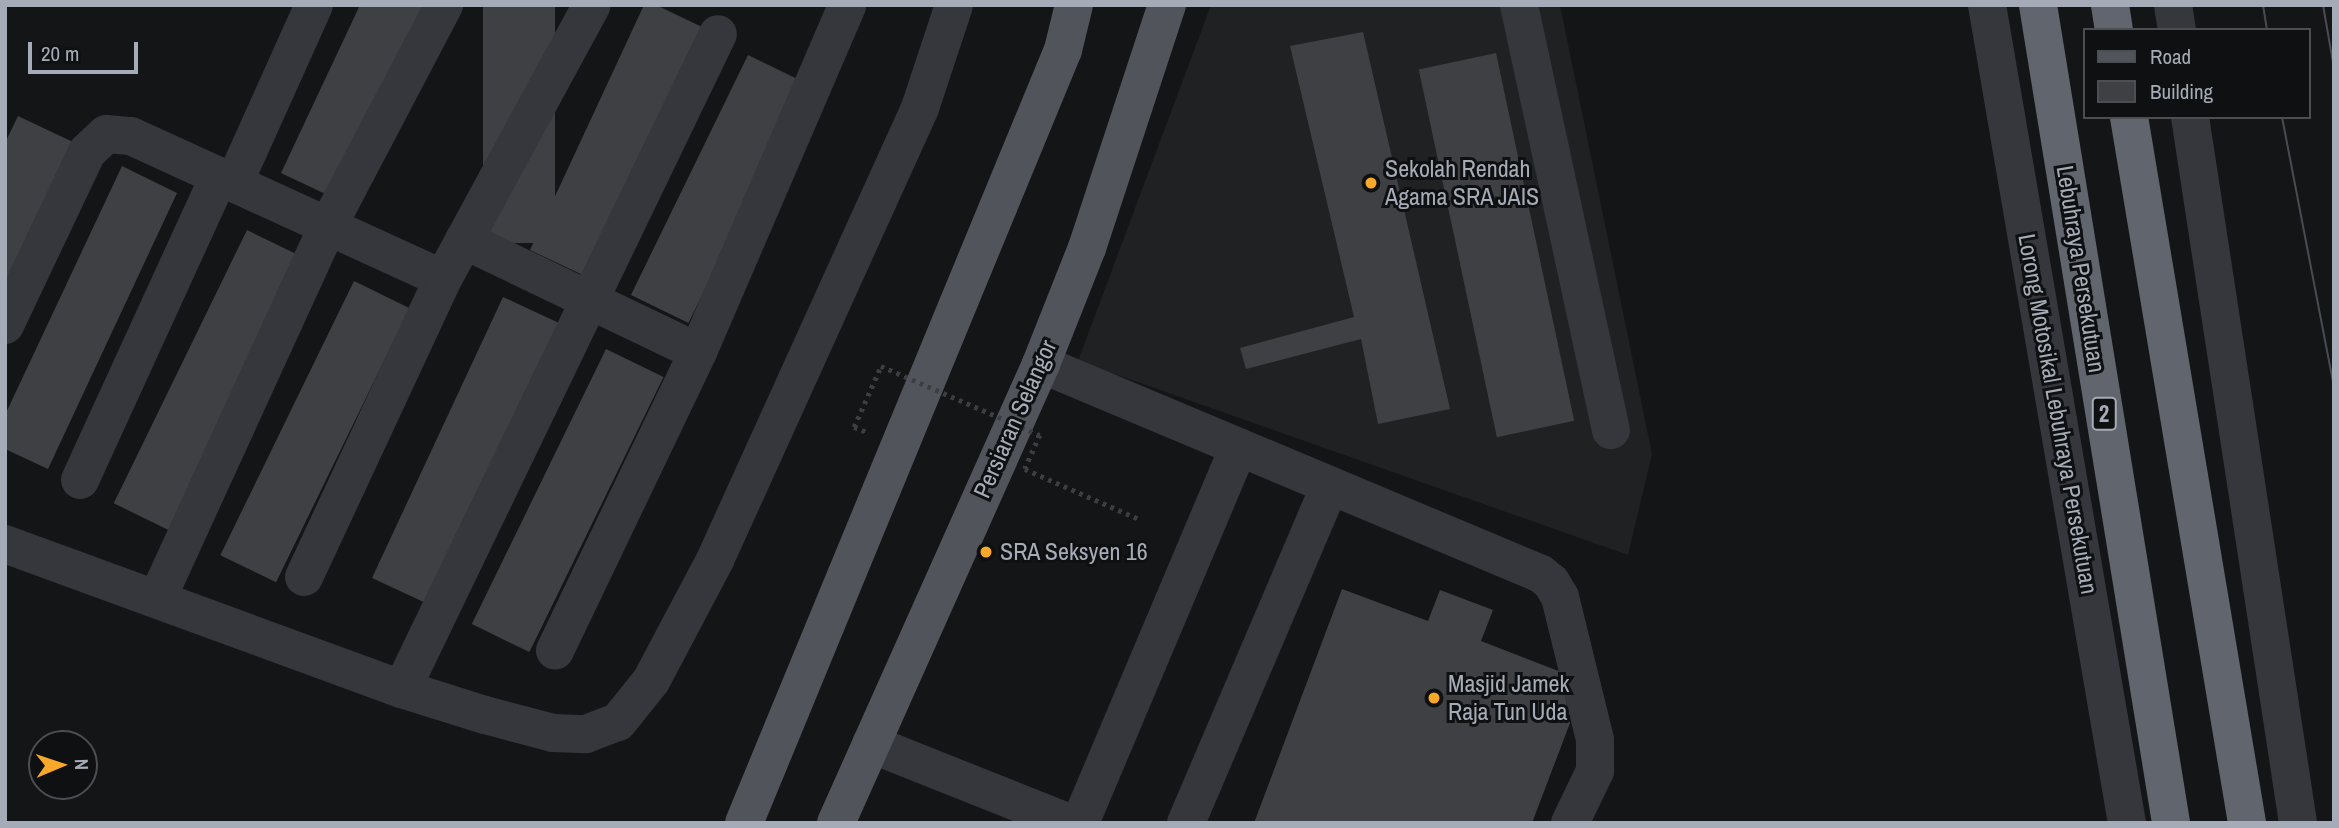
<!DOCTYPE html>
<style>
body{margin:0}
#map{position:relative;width:2339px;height:828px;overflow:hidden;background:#141516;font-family:"Archivo Narrow",sans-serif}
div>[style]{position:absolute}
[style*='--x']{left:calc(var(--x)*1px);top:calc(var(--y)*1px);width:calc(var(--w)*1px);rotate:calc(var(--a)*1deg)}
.built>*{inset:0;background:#202123}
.building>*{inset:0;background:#3e4043;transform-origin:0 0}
.path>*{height:4.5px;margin-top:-2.25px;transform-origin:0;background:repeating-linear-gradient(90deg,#3b3e43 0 3.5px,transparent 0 8.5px)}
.minor>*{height:38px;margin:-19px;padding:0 19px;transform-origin:19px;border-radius:19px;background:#35373c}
.major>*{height:38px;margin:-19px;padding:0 19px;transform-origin:19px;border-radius:19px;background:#51545b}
.highway>*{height:38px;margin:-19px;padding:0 19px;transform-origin:19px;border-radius:19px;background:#61656d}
.tram>*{height:2px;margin:-1px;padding:0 1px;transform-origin:1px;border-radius:1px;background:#484b51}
.path-bridge>*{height:4.5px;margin-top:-2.25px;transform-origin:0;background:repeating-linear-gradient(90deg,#3b3e43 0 3.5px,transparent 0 8.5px)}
.dots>*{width:19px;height:19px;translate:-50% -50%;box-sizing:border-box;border:4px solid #0f1011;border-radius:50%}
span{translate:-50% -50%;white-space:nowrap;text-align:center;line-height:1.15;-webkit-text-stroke:6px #0f1011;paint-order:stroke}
.shield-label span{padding:2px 5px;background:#0f1011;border:2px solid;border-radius:5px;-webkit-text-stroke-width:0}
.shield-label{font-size:23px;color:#a6acb7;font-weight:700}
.poi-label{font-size:24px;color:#a6acb7}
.left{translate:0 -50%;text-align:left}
.street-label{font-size:24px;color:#a6acb7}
.frame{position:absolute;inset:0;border:7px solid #a6acb7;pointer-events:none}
.legend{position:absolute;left:2083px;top:28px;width:228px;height:91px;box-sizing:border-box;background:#0f1011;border:2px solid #4b4e53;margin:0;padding:9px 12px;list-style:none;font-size:21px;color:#a6acb7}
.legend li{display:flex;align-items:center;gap:14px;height:35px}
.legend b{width:35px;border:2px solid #4b4e53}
.north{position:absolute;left:28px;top:730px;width:70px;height:70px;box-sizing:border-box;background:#0f1011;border:2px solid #4b4e53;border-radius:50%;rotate:88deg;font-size:19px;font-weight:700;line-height:28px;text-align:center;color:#a6acb7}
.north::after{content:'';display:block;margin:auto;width:24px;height:32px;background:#f9a82a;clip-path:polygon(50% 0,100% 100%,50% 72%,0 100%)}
.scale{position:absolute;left:28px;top:42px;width:110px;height:32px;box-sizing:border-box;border:4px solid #a6acb7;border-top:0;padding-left:9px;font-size:21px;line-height:24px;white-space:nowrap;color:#a6acb7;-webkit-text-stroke:5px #0f1011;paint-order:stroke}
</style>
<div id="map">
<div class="built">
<div style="clip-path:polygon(1211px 5px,1560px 5px,1652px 454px,1628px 555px,1078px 361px)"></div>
</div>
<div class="building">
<div style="clip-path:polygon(360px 5px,428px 5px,336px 199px,281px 173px)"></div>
<div style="left:483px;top:5px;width:72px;height:238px"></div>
<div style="clip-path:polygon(644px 5px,656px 5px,702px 27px,585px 276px,530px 250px)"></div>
<div style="clip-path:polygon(1363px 32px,1450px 409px,1378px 424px,1361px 339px,1246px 369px,1240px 348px,1354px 317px,1290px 46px)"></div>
<div style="left:1496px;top:53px;width:376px;height:79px;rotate:78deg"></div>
<div style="left:748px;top:55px;width:64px;height:267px;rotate:26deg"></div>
<div style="clip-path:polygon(18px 116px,75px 143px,5px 291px,5px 143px)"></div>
<div style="clip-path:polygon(122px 166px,177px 193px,48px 469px,5px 449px,5px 415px)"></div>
<div style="left:247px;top:230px;width:62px;height:304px;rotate:26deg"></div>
<div style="left:354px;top:281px;width:62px;height:305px;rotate:26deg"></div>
<div style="left:503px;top:297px;width:63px;height:310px;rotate:25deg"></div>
<div style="left:606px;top:349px;width:64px;height:306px;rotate:26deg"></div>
<div style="clip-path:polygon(1342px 589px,1428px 621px,1440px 590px,1493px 610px,1481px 641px,1561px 672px,1570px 723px,1532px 823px,1254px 823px)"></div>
</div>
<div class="path">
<div style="--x:854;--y:427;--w:14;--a:21"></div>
</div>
<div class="minor">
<div style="--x:1519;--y:5;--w:435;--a:77.8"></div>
<div style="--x:1987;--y:5;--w:830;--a:80.29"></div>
<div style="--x:2173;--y:5;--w:25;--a:81"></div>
<div style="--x:2190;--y:117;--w:714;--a:81.3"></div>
<div style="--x:234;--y:183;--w:195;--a:-65.8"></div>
<div style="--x:464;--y:240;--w:259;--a:25.6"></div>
<div style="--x:698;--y:352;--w:331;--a:115.6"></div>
<div style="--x:5;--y:325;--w:191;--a:-64.6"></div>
<div style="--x:87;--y:152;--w:26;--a:-43"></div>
<div style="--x:106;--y:134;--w:25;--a:5"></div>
<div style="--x:131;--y:136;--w:343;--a:24.6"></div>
<div style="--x:698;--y:352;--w:377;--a:-66.7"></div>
<div style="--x:1041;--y:364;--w:542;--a:22.78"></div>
<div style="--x:1541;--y:574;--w:13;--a:39"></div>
<div style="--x:1551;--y:582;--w:17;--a:59"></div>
<div style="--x:1560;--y:597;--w:147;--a:76.2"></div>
<div style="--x:1595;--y:740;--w:31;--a:90"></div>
<div style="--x:1595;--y:771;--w:58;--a:115.7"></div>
<div style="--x:80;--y:480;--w:334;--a:-65.4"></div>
<div style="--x:5;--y:544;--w:423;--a:20.1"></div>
<div style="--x:402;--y:689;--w:87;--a:17.4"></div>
<div style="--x:485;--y:715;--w:70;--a:14.8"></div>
<div style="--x:553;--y:733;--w:33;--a:2"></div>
<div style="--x:586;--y:734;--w:34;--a:-21"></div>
<div style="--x:618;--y:722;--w:53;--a:-51.2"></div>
<div style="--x:651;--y:681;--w:137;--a:-62.1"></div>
<div style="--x:715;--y:560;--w:496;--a:-65.6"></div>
<div style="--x:920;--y:108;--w:108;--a:-71.7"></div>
<div style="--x:304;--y:577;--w:329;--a:-65"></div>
<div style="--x:443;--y:279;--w:311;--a:-61.5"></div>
<div style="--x:157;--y:599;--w:410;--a:-65.4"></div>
<div style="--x:328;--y:226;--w:250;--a:-62.3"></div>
<div style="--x:402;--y:689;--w:727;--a:-64.25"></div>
<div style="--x:871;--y:744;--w:214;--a:21.7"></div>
<div style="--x:1080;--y:823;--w:408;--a:-67.1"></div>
<div style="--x:1186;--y:823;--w:367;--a:-66.9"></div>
</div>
<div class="major">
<div style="--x:744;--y:823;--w:836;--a:-67.58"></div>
<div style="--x:1063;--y:50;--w:46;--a:-76.3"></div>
<div style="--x:836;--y:823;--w:503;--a:-65.93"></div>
<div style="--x:1041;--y:364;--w:125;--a:-68.4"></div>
<div style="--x:1087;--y:248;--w:256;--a:-71.8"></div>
</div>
<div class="highway">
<div style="--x:2038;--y:5;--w:829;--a:80.76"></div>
<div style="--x:2110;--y:5;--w:25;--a:81"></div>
<div style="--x:2129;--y:117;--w:716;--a:80.51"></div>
</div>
<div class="tram">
<div style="--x:2263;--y:5;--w:25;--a:81"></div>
<div style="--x:2323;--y:5;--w:64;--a:80.1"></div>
<div style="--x:2282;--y:117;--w:276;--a:79.1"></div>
</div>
<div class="path-bridge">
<div style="--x:854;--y:427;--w:67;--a:-66.1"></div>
<div style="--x:881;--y:366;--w:173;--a:23.5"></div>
<div style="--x:1040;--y:435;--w:37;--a:114"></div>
<div style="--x:1025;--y:469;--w:124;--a:23.7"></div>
</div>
<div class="dots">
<div style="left:1371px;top:183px;background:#f9a82a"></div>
<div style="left:986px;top:552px;background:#f9a82a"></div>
<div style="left:1434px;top:698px;background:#f9a82a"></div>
</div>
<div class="shield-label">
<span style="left:2104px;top:414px">2</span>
</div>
<div class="poi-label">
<span class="left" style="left:1385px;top:183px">Sekolah Rendah<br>Agama SRA JAIS</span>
<span class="left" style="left:1000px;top:552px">SRA Seksyen 16</span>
<span class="left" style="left:1448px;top:698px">Masjid Jamek<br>Raja Tun Uda</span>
</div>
<div class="street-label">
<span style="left:2081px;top:269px;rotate:81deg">Lebuhraya Persekutuan</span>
<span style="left:2058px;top:414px;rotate:80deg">Lorong Motosikal Lebuhraya Persekutuan</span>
<span style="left:1015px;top:419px;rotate:-66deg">Persiaran Selangor</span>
</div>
<div class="frame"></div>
<ul class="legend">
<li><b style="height:9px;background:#51545b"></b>Road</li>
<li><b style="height:19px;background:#3e4043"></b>Building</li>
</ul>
<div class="north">N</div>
<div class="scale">20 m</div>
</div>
